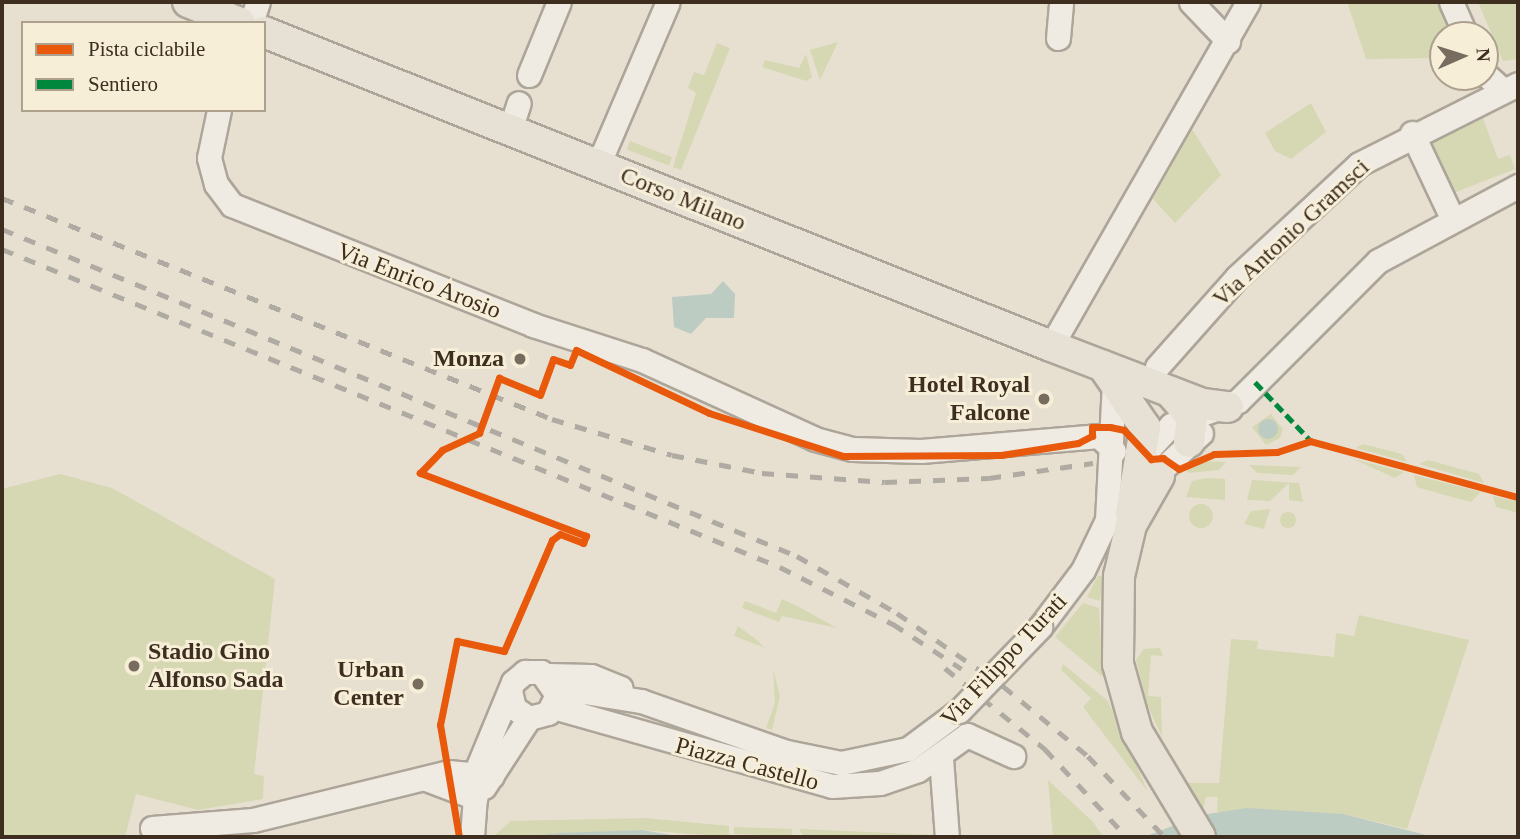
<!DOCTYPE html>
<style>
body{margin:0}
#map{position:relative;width:1520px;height:839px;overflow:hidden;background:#e7e0d1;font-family:"Times New Roman",serif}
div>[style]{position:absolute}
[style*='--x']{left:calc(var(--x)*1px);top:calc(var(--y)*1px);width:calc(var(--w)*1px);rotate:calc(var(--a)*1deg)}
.green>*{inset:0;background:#d6d7b3;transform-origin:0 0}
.round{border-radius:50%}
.water>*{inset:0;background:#bcccc2}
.roads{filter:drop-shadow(2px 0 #ada599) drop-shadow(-2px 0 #ada599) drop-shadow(0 2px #ada599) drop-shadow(0 -2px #ada599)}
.minor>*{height:23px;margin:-11.5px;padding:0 11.5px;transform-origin:11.5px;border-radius:11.5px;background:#efebe3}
.major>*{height:30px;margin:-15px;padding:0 15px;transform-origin:15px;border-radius:15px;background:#e6e1d4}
.rail>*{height:4.5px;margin-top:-2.25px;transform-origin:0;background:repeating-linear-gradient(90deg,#afaaa2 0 12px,transparent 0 24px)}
.bridges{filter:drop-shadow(2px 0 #ada599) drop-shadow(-2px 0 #ada599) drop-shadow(0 2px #ada599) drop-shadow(0 -2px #ada599)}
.minor-bridge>*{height:23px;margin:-11.5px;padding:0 11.5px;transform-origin:11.5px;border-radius:11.5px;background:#efebe3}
.quiet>*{height:5px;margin-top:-2.5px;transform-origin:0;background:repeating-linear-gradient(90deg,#00873e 0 10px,transparent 0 15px)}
.cycleway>*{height:7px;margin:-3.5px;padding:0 3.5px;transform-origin:3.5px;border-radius:3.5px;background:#e8590c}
.dots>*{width:19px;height:19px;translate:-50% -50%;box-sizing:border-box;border:4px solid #f7eed8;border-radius:50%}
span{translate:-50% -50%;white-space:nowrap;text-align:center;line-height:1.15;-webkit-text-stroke:6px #f7eed8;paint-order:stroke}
.street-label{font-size:24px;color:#3d2e20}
.poi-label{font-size:24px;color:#3d2e20;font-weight:700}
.right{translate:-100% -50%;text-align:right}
.left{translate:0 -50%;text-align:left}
.frame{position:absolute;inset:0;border:4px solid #3d2e20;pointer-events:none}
.legend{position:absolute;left:21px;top:21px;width:245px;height:91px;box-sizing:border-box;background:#f7eed8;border:2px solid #ada18e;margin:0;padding:9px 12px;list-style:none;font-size:21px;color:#3d2e20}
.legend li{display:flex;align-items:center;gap:14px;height:35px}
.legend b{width:35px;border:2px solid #ada18e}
.north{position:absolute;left:1429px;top:21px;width:70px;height:70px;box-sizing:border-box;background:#f7eed8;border:2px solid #ada18e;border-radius:50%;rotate:87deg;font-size:19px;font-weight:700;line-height:28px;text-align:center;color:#3d2e20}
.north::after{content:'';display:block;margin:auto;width:24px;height:32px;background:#786c5e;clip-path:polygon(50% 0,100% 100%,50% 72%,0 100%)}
</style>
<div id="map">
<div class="green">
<div style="clip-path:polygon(1347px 2px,1438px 2px,1452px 35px,1443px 35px,1443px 58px,1366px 59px)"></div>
<div style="clip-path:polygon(1478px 2px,1518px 2px,1518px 59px,1503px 61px)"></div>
<div style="clip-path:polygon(838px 42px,820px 80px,810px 50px)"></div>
<div style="clip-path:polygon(717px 43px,730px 48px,681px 170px,673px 167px,696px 93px,688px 88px,694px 72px,704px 75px)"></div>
<div style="clip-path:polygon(806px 54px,812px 77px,806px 81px,762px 67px,765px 60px,799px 68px)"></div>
<div style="clip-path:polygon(1311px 103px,1326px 132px,1291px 159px,1275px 151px,1265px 133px)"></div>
<div style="clip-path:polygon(1482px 116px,1498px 159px,1510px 155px,1515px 169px,1451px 194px,1429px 137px)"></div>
<div style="clip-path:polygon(1192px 129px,1221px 175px,1175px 223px,1153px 199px)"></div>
<div style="left:630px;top:141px;width:45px;height:9px;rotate:21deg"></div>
<div style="clip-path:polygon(1271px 414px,1283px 429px,1280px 438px,1266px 445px,1252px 427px)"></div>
<div style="clip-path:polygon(1363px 444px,1402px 454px,1407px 462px,1356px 448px)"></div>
<div style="clip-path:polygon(1353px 459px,1404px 472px,1395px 478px)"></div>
<div style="clip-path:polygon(1428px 460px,1479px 474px,1484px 483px,1419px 464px)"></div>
<div style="clip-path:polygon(1202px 461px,1226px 462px,1219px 470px,1188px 473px,1185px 466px)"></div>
<div style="clip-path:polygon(1249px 465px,1301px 467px,1293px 475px,1257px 473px)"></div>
<div style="clip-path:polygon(60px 474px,112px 488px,275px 579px,254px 774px,264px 776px,263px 799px,198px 810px,136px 794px,125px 837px,2px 837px,2px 489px)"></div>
<div style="clip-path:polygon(1414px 475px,1481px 492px,1471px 502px,1441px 494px,1417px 487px)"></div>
<div style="clip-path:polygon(1207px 478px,1225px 479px,1225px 500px,1186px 497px,1192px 481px)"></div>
<div style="clip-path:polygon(1252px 480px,1299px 483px,1303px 502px,1289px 500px,1289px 483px,1270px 501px,1247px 500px)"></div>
<div style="clip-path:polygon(1493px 496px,1518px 502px,1518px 513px,1496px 507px)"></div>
<div class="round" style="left:1189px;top:504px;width:24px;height:24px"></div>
<div style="clip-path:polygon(1270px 509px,1264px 529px,1244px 524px,1251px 511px)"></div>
<div class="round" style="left:1280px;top:512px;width:16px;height:16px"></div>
<div style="clip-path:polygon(1104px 575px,1100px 601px,1087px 597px,1098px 576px)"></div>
<div style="clip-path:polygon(782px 599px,799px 607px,837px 628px,782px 616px,779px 622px,742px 608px,745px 601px,776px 613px)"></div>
<div style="clip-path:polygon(1083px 603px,1099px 608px,1103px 677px,1055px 637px)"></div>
<div style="clip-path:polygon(1359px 615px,1469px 640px,1407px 829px,1343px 814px,1217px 812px,1218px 797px,1206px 797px,1201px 816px,1186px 783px,1219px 783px,1231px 639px,1258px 641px,1257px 649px,1334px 657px,1336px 633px,1354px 636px)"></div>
<div style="clip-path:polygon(738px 626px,757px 640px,765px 648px,734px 636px)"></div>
<div style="clip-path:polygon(1160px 648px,1163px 656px,1151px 655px,1148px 696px,1161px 697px,1162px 737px,1146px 702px,1136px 660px,1144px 649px)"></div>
<div style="clip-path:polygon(1063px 664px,1108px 701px,1148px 792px,1083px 707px,1091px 698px,1061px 670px)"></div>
<div style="clip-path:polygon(773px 669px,780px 696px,772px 730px,766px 728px,775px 703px)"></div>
<div style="clip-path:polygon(1048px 780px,1092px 821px,1104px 837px,1053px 837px)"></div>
<div style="clip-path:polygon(645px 818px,729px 826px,729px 837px,642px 830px,493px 837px,511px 821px)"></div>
<div style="left:734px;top:827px;width:58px;height:7px;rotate:2deg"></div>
<div style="clip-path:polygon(799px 829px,936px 835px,804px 837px)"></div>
</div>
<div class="water">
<div style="clip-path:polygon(723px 281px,735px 294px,734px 318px,706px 318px,691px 334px,674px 327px,672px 297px,711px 294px)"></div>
<div class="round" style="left:1258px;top:419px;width:20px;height:20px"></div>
<div style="clip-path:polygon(1247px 808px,1343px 814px,1434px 837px,1144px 837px,1201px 815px)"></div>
<div style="clip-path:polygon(642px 830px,683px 837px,517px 837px,560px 833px)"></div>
</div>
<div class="roads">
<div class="minor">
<div style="--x:1191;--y:2;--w:54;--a:46.5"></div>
<div style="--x:1451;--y:2;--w:36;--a:66"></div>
<div style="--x:251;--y:23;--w:22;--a:-72"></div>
<div style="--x:1058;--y:38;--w:36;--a:-85"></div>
<div style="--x:1485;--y:74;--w:24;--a:42"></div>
<div style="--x:529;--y:75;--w:79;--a:-67.7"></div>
<div style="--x:219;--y:110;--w:49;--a:101.8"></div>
<div style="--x:209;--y:158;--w:27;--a:75"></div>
<div style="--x:216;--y:184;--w:26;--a:53"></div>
<div style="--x:232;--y:205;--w:324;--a:21.7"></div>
<div style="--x:533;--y:325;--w:114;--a:17.8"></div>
<div style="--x:642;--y:360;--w:190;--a:24.5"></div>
<div style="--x:815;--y:439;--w:39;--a:15"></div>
<div style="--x:853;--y:449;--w:68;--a:1.7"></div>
<div style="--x:921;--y:451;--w:179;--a:-4.8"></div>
<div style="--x:1099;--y:436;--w:21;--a:45"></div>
<div style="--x:510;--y:130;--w:28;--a:-72"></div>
<div style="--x:1412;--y:133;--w:94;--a:64.8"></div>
<div style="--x:598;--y:165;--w:177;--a:-66.8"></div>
<div style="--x:1051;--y:346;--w:396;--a:-60.2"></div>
<div style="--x:1157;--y:367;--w:120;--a:-48.4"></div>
<div style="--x:1237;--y:277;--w:166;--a:-42.8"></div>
<div style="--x:1359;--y:164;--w:178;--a:-26.7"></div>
<div style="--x:1144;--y:454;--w:40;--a:-47"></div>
<div style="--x:1171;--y:425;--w:71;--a:-19.7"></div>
<div style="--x:1238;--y:401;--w:198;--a:-45"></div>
<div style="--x:1378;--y:261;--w:159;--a:-28.2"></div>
<div style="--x:1107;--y:520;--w:136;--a:-87.1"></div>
<div style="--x:1040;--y:627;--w:71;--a:-53"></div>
<div style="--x:1083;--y:570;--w:55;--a:-64.4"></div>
<div style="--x:1107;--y:520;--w:128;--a:-42.8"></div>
<div style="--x:547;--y:675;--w:44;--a:1.3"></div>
<div style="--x:591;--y:676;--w:32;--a:22"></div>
<div style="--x:555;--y:702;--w:31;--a:-19"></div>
<div style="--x:584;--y:692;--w:58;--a:9"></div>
<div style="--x:641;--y:701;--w:155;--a:19.3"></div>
<div style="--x:787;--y:752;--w:55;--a:11.5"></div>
<div style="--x:841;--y:763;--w:68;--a:-11.8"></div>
<div style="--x:908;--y:749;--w:64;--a:-36.7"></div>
<div style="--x:553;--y:707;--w:290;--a:15.8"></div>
<div style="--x:832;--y:786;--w:48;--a:-3.6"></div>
<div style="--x:880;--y:783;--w:40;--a:-18.9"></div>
<div style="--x:918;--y:770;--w:60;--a:-35.5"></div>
<div style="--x:967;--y:735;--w:51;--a:24.5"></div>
<div style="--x:941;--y:758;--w:79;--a:85.7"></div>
<div style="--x:426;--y:779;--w:53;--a:20.8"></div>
<div style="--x:484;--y:787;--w:82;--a:-56.9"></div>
<div style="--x:152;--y:828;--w:101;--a:-4.5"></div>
<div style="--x:253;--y:820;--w:201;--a:-13.8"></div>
<div style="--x:448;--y:772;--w:44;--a:5.2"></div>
<div style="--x:472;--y:837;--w:68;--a:-85.8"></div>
<div style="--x:477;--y:769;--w:94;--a:-67.5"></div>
<div style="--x:513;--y:682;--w:16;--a:-40"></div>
<div style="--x:525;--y:672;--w:16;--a:0"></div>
<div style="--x:541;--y:672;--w:28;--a:55"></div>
<div style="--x:557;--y:695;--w:20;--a:117"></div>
<div style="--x:548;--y:713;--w:20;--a:165"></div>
<div style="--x:529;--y:718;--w:18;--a:-146"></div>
<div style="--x:514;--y:708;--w:18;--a:-103"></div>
</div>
<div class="major">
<div style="--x:188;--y:2;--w:56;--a:22"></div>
<div style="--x:264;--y:32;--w:847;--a:21.75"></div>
<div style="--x:1051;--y:346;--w:163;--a:20.9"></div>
<div style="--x:1203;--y:404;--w:25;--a:7"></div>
<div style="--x:1103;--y:366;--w:74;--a:55.5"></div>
<div style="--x:1145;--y:427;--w:88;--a:99.1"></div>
<div style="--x:1171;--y:393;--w:32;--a:49"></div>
<div style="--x:1192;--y:417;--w:25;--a:97"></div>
<div style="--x:1159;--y:476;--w:56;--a:119.7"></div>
<div style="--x:1131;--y:525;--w:52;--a:103.2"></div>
<div style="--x:1119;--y:576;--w:88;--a:90.7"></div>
<div style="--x:1118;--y:664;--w:71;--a:74.4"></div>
<div style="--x:1137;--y:732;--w:122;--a:59"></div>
</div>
</div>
<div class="rail">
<div style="--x:2;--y:198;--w:593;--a:21.89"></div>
<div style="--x:552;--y:419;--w:125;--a:16.7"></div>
<div style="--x:672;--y:455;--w:92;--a:11.3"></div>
<div style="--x:762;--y:473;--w:123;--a:4.2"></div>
<div style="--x:885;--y:482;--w:104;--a:-2.2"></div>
<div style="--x:989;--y:478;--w:105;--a:-8.2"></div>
<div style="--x:2;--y:229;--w:860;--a:22.36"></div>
<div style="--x:797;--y:556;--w:115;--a:29.7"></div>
<div style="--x:897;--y:613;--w:129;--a:34.6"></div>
<div style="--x:1003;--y:686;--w:110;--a:39.5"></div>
<div style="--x:1088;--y:756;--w:112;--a:46.5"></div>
<div style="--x:2;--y:249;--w:840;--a:22.23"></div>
<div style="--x:780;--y:567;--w:127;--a:26.8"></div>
<div style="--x:893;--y:624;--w:82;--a:33.1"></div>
<div style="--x:945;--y:668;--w:129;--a:39"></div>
<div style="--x:1045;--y:749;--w:120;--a:47"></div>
</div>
<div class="bridges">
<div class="minor-bridge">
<div style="--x:959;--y:711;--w:117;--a:-46"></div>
</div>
</div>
<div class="quiet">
<div style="--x:1255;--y:382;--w:83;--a:46.5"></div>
</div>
<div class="cycleway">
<div style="--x:459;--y:837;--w:114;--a:-99.6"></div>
<div style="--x:440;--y:725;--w:86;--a:-78.6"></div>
<div style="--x:457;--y:641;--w:48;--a:12"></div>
<div style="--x:504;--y:651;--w:121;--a:-66.6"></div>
<div style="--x:552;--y:540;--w:10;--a:-37"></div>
<div style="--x:560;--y:534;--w:25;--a:21"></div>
<div style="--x:583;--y:543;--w:8;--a:-67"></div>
<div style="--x:586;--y:536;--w:178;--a:-159.2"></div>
<div style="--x:420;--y:473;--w:32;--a:-46"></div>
<div style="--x:442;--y:450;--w:41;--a:-24.7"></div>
<div style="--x:479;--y:433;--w:59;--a:-70"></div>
<div style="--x:499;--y:378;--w:44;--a:22.5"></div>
<div style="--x:540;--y:395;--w:38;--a:-70"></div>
<div style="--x:553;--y:359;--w:18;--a:19"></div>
<div style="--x:570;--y:365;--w:16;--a:-68"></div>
<div style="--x:576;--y:350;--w:147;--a:25.3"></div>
<div style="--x:709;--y:413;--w:141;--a:17.8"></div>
<div style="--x:843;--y:456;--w:158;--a:-0.4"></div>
<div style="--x:1001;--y:455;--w:78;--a:-8.9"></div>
<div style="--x:1078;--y:443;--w:16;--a:-27"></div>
<div style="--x:1092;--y:436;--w:9;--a:-90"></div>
<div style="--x:1092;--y:427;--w:18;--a:0"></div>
<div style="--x:1110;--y:427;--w:14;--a:12"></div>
<div style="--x:1124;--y:430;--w:40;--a:47"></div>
<div style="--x:1151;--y:459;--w:12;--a:-5"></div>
<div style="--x:1163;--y:458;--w:19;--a:35"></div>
<div style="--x:1179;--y:469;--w:38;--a:-23"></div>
<div style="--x:1214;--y:454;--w:63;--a:-1.8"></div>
<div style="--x:1277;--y:452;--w:35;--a:-18"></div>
<div style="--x:1310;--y:441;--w:215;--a:15.1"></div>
</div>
<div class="dots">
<div style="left:520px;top:359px;background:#786c5e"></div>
<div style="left:1044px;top:399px;background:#786c5e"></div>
<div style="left:134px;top:666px;background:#786c5e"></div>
<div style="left:418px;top:684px;background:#786c5e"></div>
</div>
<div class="street-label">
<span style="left:683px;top:199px;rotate:22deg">Corso Milano</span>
<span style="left:1291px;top:233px;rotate:-43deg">Via Antonio Gramsci</span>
<span style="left:419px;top:281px;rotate:21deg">Via Enrico Arosio</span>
<span style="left:1004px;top:660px;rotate:-47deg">Via Filippo Turati</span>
<span style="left:747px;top:764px;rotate:15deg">Piazza Castello</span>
</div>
<div class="poi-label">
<span class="right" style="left:504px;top:359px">Monza</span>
<span class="right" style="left:1030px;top:399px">Hotel Royal<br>Falcone</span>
<span class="left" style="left:148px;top:666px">Stadio Gino<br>Alfonso Sada</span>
<span class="right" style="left:404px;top:684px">Urban<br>Center</span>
</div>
<div class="frame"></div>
<ul class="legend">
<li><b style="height:9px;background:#e8590c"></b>Pista ciclabile</li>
<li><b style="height:9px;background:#00873e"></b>Sentiero</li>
</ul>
<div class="north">N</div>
</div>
